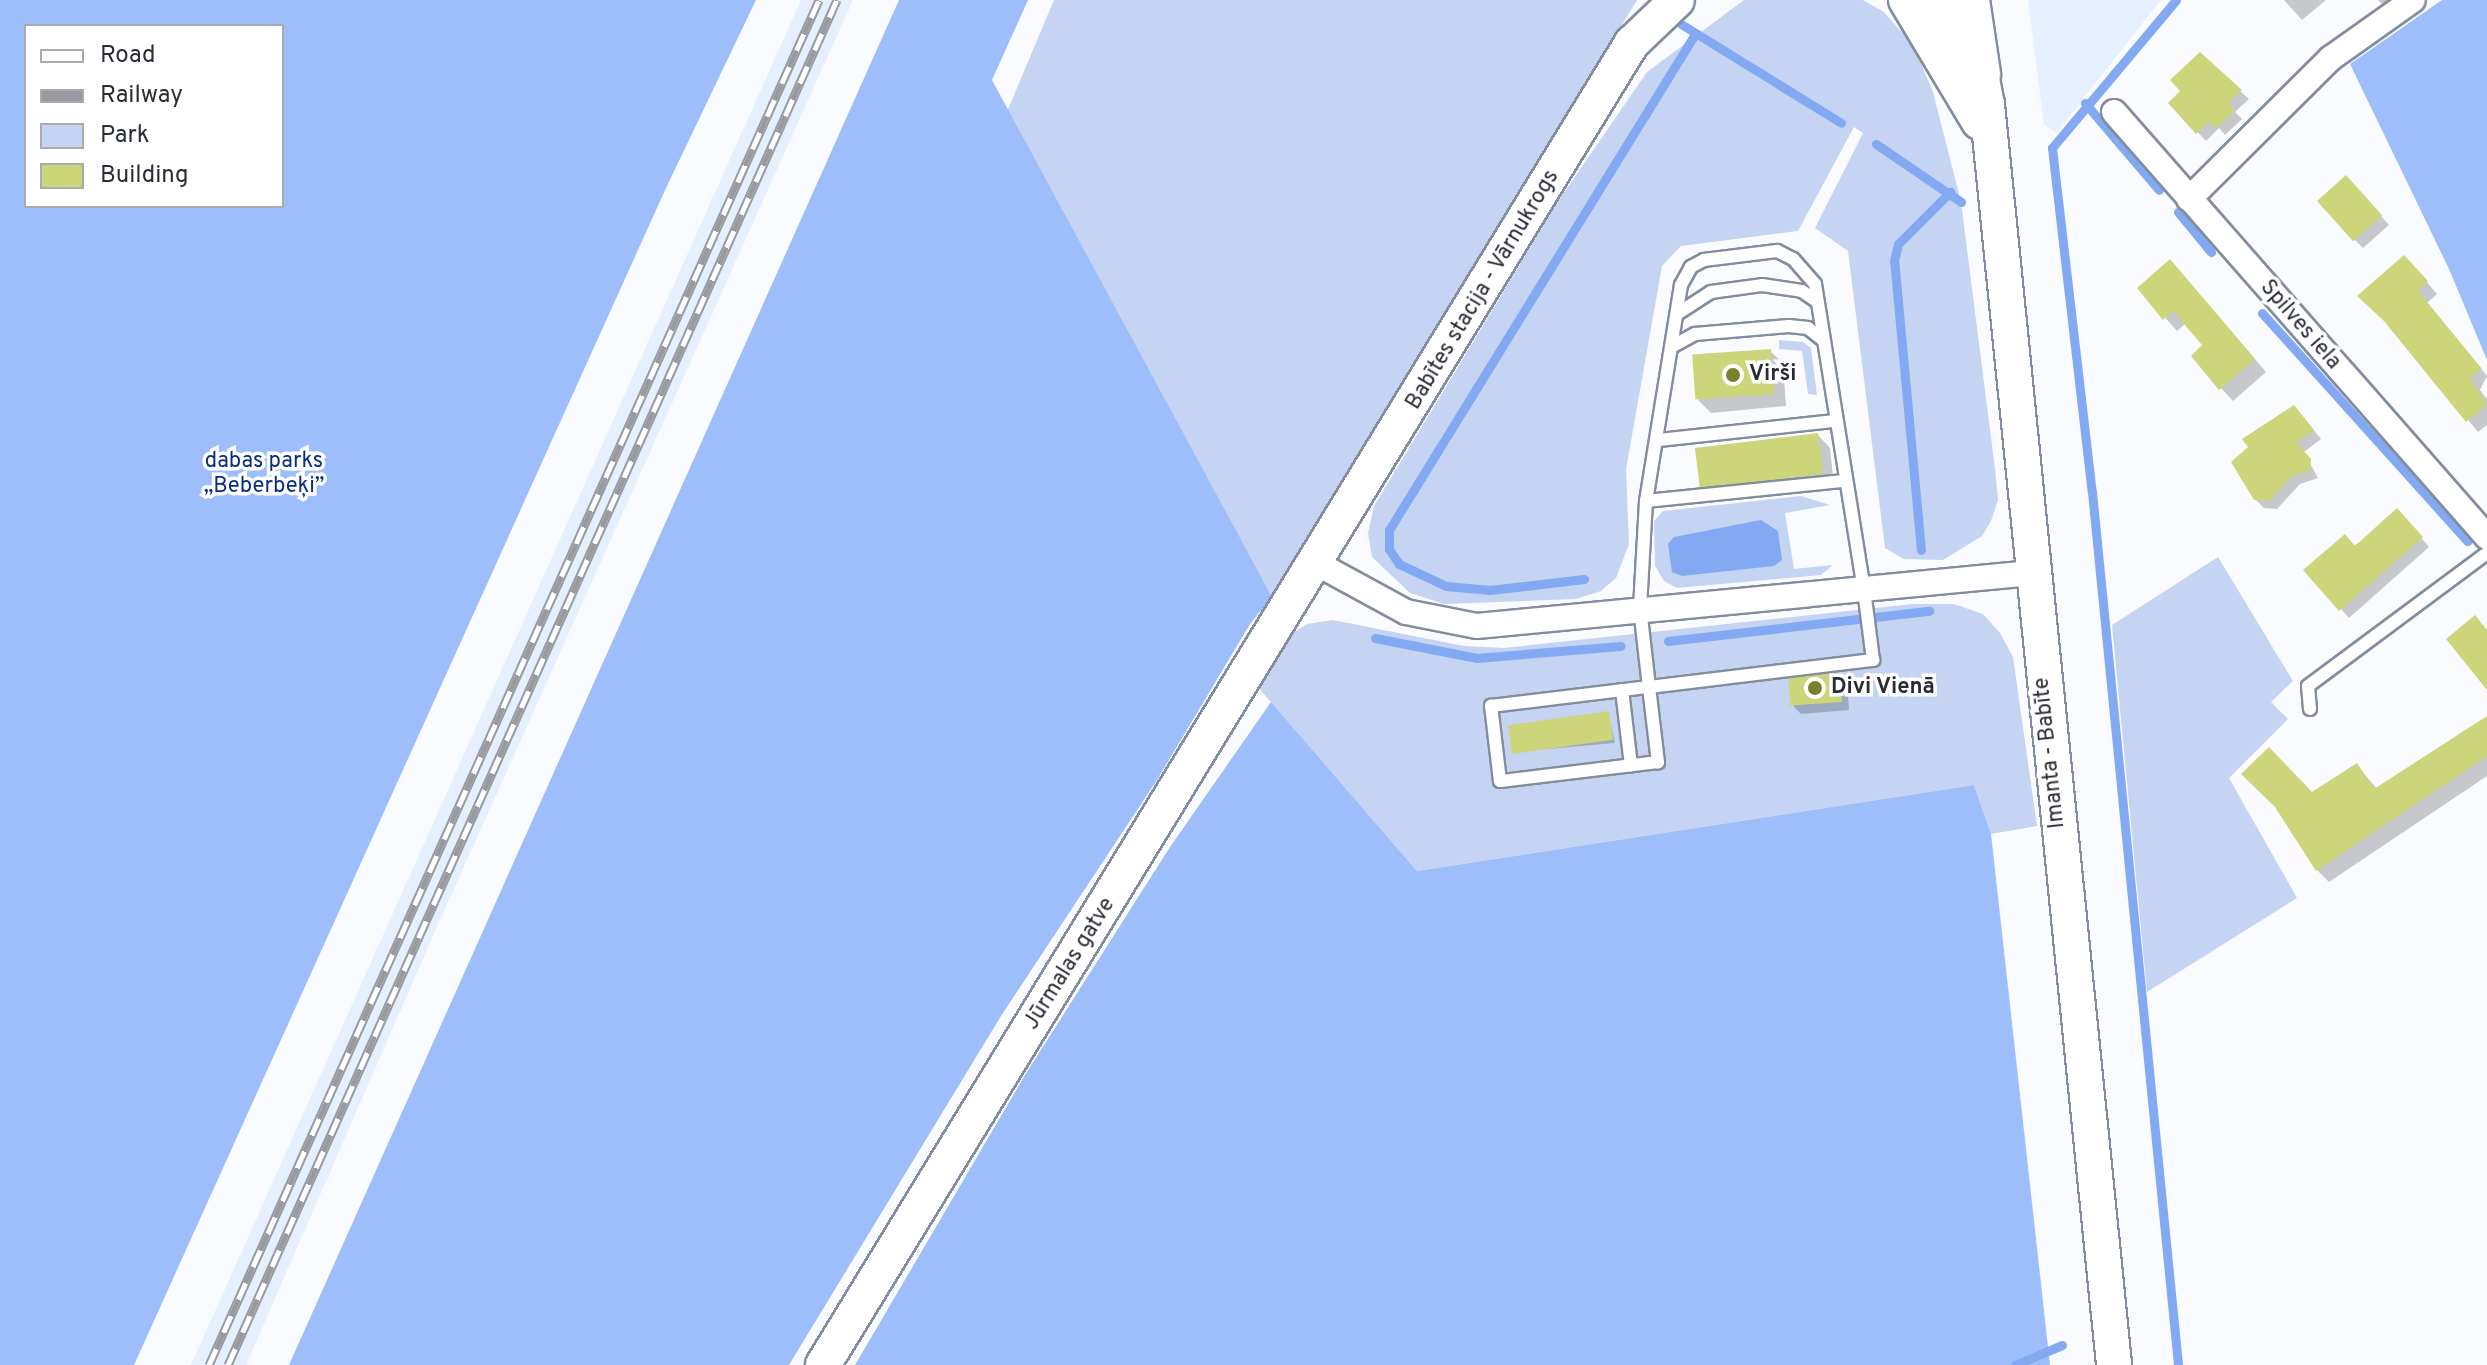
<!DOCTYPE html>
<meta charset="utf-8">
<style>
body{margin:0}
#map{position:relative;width:2487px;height:1365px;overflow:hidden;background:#f9fbff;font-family:Overpass,sans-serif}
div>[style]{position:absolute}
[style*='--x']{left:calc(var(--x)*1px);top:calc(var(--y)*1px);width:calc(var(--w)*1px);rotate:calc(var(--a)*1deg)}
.built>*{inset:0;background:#e6effe}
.green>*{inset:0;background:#c5d4f2}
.forest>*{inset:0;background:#9ebefb}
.water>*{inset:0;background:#83a9f3}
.shadow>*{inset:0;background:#0003}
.stream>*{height:9px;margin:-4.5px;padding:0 4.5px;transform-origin:4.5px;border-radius:4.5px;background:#83a9f3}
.building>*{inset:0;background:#ccd579;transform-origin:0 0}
.roads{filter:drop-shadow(2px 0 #838d9d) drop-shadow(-2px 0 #838d9d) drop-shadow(0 2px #838d9d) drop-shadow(0 -2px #838d9d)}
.service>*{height:12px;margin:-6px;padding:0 6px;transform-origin:6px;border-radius:6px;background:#fff}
.minor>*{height:24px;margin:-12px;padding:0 12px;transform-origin:12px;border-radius:12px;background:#fff}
.secondary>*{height:34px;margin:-17px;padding:0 17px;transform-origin:17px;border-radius:17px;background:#fff}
.trunk>*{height:38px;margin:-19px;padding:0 19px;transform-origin:19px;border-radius:19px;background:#fff}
.rail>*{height:9px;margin-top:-4.5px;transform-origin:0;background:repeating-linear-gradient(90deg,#fff 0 18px,#989aa0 0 36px);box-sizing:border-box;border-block:2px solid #989aa0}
.dots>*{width:22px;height:22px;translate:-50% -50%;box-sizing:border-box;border:4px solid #fff;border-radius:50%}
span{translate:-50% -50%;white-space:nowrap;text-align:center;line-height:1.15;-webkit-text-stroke:7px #fff;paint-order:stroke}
.street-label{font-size:22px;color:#282c33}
.poi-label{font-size:22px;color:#282c33;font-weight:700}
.left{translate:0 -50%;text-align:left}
.park-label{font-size:22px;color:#082d81}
.legend{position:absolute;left:24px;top:24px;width:260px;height:184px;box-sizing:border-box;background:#fff;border:2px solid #a9abad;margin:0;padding:10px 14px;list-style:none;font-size:24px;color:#282c33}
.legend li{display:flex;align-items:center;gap:16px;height:40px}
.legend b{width:40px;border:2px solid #a9abad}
</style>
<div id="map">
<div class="built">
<div style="clip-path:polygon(801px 0,853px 0,432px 938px,246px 1365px,191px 1365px)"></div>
<div style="clip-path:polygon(2028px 0,2161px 0,2056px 133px,2044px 124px)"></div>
</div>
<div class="green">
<div style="clip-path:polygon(1054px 0,1637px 0,1272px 597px,1006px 114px)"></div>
<div style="clip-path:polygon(1744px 0,1863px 0,1884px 12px,1913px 45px,1933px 92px,1961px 202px,1995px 469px,1998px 500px,1991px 521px,1982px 536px,1943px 560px,1904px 559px,1885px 548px,1848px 251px,1815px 228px,1863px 133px,1854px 127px,1798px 231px,1681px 246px,1662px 266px,1626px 469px,1629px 544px,1616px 578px,1601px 591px,1576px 599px,1444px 604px,1410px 593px,1372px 557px,1368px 533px,1374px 506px,1557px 203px,1647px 72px)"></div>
<div style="clip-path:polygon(1779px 340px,1803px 342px,1811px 348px,1817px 395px,1808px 394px,1802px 351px,1779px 349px)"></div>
<div style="clip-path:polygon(1801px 496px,1830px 505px,1785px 513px,1794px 569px,1833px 565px,1821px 575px,1677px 588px,1664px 581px,1655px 566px,1654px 521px,1663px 511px)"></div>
<div style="clip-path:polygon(2218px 557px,2293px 681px,2271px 702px,2288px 719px,2229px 778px,2297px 898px,2147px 992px,2112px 625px)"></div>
<div style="clip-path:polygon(1913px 604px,1954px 604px,1983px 614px,2000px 633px,2013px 657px,2037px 826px,1991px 834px,1974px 785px,1417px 871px,1257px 686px,1290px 635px,1307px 624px,1333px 620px,1464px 646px,1504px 648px)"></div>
</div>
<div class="forest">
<div style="clip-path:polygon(evenodd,0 0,756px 0,666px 188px,134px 1365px,0 1365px,0 0,26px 26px,282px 26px,282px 206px,26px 206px,26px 26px)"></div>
<div style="clip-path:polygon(899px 0,1028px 0,992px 80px,1272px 597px,1250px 624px,1157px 780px,1001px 1016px,789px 1365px,289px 1365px)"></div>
<div style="clip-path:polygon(2442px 0,2487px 0,2487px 360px,2449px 269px,2350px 64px)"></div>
<div style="clip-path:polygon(1271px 702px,1417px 871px,1974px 785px,1991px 834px,2050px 1365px,855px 1365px,1025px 1075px,1170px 847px)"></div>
</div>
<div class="water">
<div style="clip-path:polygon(1761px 520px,1778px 531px,1782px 560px,1774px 566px,1682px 576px,1672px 572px,1668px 544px,1674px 537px)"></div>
</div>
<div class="shadow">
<div style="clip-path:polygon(2284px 0,2326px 0,2302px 20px)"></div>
<div style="clip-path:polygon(2378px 0,2403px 0,2389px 12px)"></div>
<div style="clip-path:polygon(2200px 55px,2249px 99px,2235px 112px,2242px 119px,2225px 135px,2219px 128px,2206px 141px,2170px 103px,2183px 91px)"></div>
<div style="clip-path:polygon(2354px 186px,2389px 225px,2363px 248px,2355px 240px)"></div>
<div style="clip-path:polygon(2415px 268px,2437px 294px,2427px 303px,2487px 376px,2480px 390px,2487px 399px,2487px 425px,2478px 432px,2389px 324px)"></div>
<div style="clip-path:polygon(2183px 275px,2266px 372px,2233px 401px,2221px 388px,2205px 346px,2186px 323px,2177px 331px,2139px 288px)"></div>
<div style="clip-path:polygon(1770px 351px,1783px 363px,1786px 406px,1711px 413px,1698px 400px)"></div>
<div style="clip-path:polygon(2302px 416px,2321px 439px,2304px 452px,2318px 478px,2300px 484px,2277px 509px,2264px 508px,2255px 499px)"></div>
<div style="clip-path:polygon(1818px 435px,1830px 448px,1834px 486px,1714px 498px,1702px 486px)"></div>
<div style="clip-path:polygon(2405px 519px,2429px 547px,2349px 618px,2306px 570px)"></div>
<div style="clip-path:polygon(1839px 675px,1847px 683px,1849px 710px,1801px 714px,1793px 706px)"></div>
<div style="clip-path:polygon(1608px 713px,1615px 743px,1514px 752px)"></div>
<div style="clip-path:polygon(2487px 722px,2487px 776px,2329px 882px,2317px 870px,2312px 794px,2357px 765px,2377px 789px)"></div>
</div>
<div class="stream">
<div style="--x:2176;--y:0;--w:193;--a:130"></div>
<div style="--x:2052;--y:148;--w:346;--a:83.4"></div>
<div style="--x:2092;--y:492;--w:877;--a:84.37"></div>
<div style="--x:1681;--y:24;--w:188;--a:31.7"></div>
<div style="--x:2085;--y:103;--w:114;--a:49.6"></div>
<div style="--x:1876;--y:144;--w:103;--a:34.3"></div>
<div style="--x:2178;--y:212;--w:52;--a:50.5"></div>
<div style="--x:2262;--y:313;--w:307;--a:48"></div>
<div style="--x:1921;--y:550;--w:290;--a:-95.3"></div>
<div style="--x:1894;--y:261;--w:17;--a:-77"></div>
<div style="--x:1898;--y:244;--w:74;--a:-45"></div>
<div style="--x:1584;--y:579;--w:95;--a:173.3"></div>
<div style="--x:1490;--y:590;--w:44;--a:-174.8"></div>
<div style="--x:1446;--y:586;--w:52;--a:-154.9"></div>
<div style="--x:1399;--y:564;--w:18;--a:-124"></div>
<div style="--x:1389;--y:549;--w:19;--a:-90"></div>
<div style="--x:1389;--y:530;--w:583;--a:-58.33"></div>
<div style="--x:1375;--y:638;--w:104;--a:11.1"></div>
<div style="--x:1477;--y:658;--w:144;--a:-4.8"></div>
<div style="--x:1668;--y:641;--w:263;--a:-6.6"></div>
<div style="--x:2015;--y:1365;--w:51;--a:-23.1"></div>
</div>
<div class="building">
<div style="clip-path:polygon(2200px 52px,2242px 90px,2228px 103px,2235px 110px,2216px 128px,2209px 122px,2196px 134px,2168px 103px,2180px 91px,2170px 80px)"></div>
<div style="left:2346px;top:175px;width:54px;height:39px;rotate:48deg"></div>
<div style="clip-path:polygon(2404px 255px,2428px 281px,2418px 291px,2482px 369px,2470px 378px,2487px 405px,2466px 422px,2384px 321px,2357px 296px)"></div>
<div style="clip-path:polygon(2170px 259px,2255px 359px,2219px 390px,2191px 356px,2202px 345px,2173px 311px,2163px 320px,2137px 288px)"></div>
<div style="left:1771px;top:349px;width:45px;height:79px;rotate:86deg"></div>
<div style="clip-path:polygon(2294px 405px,2314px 430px,2297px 443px,2311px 459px,2311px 470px,2292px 476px,2269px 501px,2254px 500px,2231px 462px,2248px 447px,2242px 439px)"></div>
<div style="left:1818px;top:433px;width:41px;height:124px;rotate:83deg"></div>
<div style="clip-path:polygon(2397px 508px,2423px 537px,2339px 611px,2303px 570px,2345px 534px,2355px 546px)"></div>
<div style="clip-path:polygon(2475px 615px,2487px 630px,2487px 690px,2446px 639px)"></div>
<div style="left:1840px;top:673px;width:29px;height:52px;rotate:86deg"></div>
<div style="left:1609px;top:711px;width:29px;height:102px;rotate:82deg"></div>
<div style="clip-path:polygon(2487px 716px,2487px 756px,2316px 871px,2275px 807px,2241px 774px,2269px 747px,2312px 792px,2357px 763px,2374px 789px)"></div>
</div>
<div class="roads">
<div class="service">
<div style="--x:1677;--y:314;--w:40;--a:-32.9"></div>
<div style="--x:1711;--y:292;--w:51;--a:-7.8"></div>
<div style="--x:1762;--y:285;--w:40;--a:8.5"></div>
<div style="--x:1802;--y:291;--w:19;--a:35"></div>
<div style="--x:1673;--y:346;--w:25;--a:-29"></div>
<div style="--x:1695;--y:334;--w:94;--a:-4.9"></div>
<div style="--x:1789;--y:326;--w:19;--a:6"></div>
<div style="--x:1808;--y:328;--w:19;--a:39"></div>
<div style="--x:1659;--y:440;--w:177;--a:-6.2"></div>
<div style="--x:1646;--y:501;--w:199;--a:-5.8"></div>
<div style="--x:1864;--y:590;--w:310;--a:-99.1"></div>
<div style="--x:1815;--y:284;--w:33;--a:-131"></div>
<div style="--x:1793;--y:259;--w:18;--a:-153"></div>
<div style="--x:1777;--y:251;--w:74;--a:173"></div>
<div style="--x:1704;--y:260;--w:15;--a:152"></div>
<div style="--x:1691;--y:267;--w:21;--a:119"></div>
<div style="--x:1681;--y:285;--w:219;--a:99.2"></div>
<div style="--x:1646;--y:501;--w:107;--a:93.2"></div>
<div style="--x:1640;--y:608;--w:80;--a:83.5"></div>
<div style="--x:1649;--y:687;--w:76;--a:83.2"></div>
<div style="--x:1658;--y:762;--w:159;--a:173.1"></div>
<div style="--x:1500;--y:781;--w:76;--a:-96.8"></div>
<div style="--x:1491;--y:706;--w:159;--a:-6.9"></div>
<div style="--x:1649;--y:687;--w:226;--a:-6.9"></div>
<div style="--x:1873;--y:660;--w:71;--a:-97.3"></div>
<div style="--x:1622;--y:690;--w:76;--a:83.2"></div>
<div style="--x:2310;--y:709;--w:23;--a:-95"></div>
<div style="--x:2308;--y:686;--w:223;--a:-36.6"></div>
</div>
<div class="minor">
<div style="--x:2114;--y:112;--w:565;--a:48.73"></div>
<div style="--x:2189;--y:199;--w:200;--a:-44.8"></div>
<div style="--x:2331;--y:58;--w:100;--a:-35.3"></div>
<div style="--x:1316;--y:563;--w:102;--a:28.6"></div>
<div style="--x:1406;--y:612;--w:72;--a:11.2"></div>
<div style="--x:1477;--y:626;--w:557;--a:-5.46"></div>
</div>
<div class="secondary">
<div style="--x:1906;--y:0;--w:142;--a:59.1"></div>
<div style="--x:1941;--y:0;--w:84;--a:61.6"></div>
<div style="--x:1981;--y:74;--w:32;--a:79"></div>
<div style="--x:1987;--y:105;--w:1266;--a:84.24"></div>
<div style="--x:823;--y:1365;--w:1550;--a:-58.54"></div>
<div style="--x:1632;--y:43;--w:62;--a:-43.7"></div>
</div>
<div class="trunk">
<div style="--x:1970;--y:0;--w:75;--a:81.5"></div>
</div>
</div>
<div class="rail">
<div style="--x:209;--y:1365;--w:1495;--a:-65.92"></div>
<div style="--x:228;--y:1365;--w:1495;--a:-65.96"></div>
</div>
<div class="dots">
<div style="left:1733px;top:375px;background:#7a802b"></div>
<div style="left:1815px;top:688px;background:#7a802b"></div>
</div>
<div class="street-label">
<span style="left:1483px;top:290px;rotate:-59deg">Babītes stacija - Vārnukrogs</span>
<span style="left:2300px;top:325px;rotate:49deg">Spilves iela</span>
<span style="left:2050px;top:753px;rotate:-96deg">Imanta - Babīte</span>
<span style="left:1070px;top:964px;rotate:-58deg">Jūrmalas gatve</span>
</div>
<div class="poi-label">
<span class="left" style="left:1749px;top:375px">Virši</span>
<span class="left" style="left:1831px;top:688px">Divi Vienā</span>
</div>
<div class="park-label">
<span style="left:264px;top:474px">dabas parks<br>„Beberbeķi”</span>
</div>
<ul class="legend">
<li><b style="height:10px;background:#fff"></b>Road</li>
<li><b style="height:10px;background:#989aa0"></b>Railway</li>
<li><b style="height:22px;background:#c5d4f2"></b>Park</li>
<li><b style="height:22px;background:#ccd579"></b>Building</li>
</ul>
</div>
